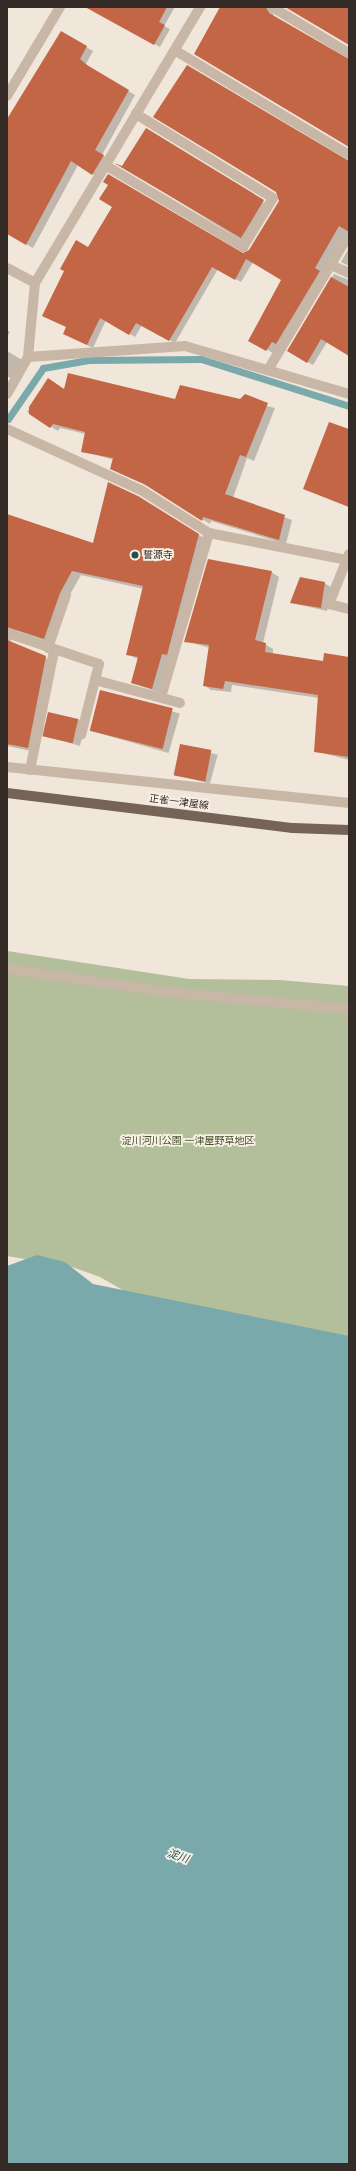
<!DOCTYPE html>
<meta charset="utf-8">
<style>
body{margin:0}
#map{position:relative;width:356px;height:2171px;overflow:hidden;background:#f0e6da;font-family:Poppins,"Noto Sans JP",sans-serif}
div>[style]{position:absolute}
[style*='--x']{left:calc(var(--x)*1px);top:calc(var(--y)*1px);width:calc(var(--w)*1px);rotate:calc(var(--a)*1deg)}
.green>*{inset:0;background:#b2bf9a}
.water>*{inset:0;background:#7aa9ac}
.shadow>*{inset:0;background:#0003;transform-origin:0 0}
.stream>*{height:7px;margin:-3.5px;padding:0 3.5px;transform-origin:3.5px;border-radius:3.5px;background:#7aa9ac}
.building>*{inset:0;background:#c26646;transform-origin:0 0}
.minor>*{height:10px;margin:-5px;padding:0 5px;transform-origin:5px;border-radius:5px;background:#c8b6a6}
.major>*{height:10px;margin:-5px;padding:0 5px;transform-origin:5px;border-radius:5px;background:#766358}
.dots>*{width:11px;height:11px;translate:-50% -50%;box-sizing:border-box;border:2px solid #f8f0e6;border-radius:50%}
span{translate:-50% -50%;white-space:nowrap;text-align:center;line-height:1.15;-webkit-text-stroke:3.5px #f8f0e6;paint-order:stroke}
.poi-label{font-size:10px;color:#342b27}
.left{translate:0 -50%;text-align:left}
.street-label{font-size:10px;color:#342b27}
.park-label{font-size:10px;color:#43522b}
.water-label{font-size:11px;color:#1e5054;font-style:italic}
.frame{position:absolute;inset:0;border:8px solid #342b27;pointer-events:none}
</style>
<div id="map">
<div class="green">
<div style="clip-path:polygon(7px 951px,189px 979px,280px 980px,349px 986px,349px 1341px,135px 1297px,100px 1277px,72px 1267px,7px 1256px)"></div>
</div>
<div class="water">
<div style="clip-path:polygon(37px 1255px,65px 1262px,93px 1284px,349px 1336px,349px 2164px,7px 2164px,7px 1266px)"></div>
</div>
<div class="shadow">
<div style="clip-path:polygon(87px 7px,175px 7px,164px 26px,170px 29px,160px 47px)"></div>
<div style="clip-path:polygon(220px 7px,272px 7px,274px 17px,349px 60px,349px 146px)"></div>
<div style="clip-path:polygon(61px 32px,93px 51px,86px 64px,94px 71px,135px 95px,102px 155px,110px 160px,99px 178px,78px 165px,33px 248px,7px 233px,7px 123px)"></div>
<div style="left:146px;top:129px;width:143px;height:44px;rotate:32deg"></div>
<div style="clip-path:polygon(349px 162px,349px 239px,273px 353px,250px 340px,283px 279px,253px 262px,241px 282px,218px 269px,175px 343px,142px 325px,135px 337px,106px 320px,93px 348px,70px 337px,88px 248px,113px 206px,109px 184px,240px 254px,249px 251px)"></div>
<div style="clip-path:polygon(349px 248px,349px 266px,341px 262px)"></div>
<div style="clip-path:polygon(334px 274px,349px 280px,349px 354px,327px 342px,313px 365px,288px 351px)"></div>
<div style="clip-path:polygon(7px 330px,10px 332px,7px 337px)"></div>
<div style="clip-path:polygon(7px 351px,24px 361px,14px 380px,7px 376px)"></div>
<div style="clip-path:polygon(48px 379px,65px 390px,176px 400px,241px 400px,275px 408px,254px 461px,247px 458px,233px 498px,292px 520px,286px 544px,211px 521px,210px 524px,150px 487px,119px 473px,114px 460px,82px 451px,86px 434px,60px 428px,58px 431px,27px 412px)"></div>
<div style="clip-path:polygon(349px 431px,349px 507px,305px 489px)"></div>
<div style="clip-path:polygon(146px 502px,207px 540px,161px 693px,132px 683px,138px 659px,127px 654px,144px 589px,81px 575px,68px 598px,52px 643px,17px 631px,8px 636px,12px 643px,54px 662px,36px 752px,7px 746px,7px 515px,93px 544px)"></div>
<div style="clip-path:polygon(271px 572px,279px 577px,263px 643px,273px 649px,273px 654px,324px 662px,349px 658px,349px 760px,315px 751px,319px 698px,232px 685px,231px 692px,211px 690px,204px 685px,210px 648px,185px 641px)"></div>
<div style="clip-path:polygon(324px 583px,331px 587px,327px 611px,292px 603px)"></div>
<div style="left:101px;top:691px;width:82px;height:41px;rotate:16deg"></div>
<div style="clip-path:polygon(78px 719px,85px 724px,80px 746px,45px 736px)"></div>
<div style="left:181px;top:745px;width:38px;height:30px;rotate:15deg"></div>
</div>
<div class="stream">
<div style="--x:8;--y:419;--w:62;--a:-55.5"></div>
<div style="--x:43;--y:368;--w:46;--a:-10.1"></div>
<div style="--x:88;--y:360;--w:113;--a:-0.5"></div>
<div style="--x:201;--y:359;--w:155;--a:17.6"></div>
</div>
<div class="building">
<div style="clip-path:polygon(85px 7px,167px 7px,159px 22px,165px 25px,154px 45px)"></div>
<div style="clip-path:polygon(220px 7px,266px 7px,269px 13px,349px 59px,349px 147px,194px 54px)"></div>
<div style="clip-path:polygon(285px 7px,349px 7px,349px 45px)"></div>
<div style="clip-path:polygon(61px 31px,87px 46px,80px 59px,87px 65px,129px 90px,95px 150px,104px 155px,92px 175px,71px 161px,26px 245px,7px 234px,7px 119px)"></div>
<div style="clip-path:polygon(187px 65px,349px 161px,349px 232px,339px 226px,315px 268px,320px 271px,276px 344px,272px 342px,266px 351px,248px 341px,281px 280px,246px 259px,235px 280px,212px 267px,169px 341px,136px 323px,129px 335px,100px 318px,87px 345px,63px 334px,66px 327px,42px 316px,64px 271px,60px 269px,76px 240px,88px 247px,112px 207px,99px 199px,108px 185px,103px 182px,108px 174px,243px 253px,249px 250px,279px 201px,276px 192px,153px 117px)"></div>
<div style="clip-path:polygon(146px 128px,264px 200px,241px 238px,114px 163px,122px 166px)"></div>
<div style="clip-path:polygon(331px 277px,349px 287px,349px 356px,321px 339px,307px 363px,287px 351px)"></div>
<div style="clip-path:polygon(68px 373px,175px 399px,180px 385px,240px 399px,245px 394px,268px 403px,246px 457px,240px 455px,225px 494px,285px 515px,279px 540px,203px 517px,202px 521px,144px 484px,110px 469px,113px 458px,81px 452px,85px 432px,53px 424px,50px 428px,29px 414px,29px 407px,48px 378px,64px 389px)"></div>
<div style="clip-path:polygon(329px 422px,349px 429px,349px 507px,303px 489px)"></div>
<div style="clip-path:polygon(108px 482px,138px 496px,199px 534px,167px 655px,162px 654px,152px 689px,131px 683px,138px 657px,126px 655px,143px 586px,72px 571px,60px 593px,44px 639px,7px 627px,7px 514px,93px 543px)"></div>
<div style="clip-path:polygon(208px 559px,272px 571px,255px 640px,266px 643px,265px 652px,323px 661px,324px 653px,349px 657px,349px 757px,314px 752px,318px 695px,225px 681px,223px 689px,203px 686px,209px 645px,184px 642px)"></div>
<div style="clip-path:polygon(300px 577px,325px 582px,321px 608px,290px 603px)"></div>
<div style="clip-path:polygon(7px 640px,46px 656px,28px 748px,7px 744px)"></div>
<div style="left:100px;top:690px;width:75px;height:42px;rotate:14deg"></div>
<div style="left:48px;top:712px;width:31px;height:25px;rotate:13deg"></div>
<div style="left:180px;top:744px;width:32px;height:32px;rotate:11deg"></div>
</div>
<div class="minor">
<div style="--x:272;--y:7;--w:90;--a:30.9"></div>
<div style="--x:176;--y:51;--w:202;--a:31"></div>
<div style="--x:7;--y:96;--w:104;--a:-59.2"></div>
<div style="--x:105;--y:165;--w:161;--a:30.7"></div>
<div style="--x:243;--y:247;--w:57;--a:-58.5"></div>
<div style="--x:273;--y:198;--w:161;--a:-148.5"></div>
<div style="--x:331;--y:265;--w:20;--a:24"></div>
<div style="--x:7;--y:268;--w:32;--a:28"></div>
<div style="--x:28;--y:357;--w:157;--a:-4"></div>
<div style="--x:185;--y:346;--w:171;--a:16.3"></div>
<div style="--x:268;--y:370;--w:150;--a:-59.2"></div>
<div style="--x:7;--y:394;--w:43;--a:-60.4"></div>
<div style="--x:28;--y:357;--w:74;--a:-84.6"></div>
<div style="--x:35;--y:283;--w:322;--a:-59.1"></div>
<div style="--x:7;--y:429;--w:147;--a:24.5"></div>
<div style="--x:141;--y:490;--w:80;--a:32.3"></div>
<div style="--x:209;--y:533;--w:171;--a:106.3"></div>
<div style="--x:209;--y:533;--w:140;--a:11.1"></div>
<div style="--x:349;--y:554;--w:54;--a:111.8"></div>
<div style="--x:329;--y:604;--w:21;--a:14"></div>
<div style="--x:7;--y:633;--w:97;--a:18.6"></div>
<div style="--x:99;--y:664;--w:73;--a:104.2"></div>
<div style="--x:48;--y:648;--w:56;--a:-71.2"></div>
<div style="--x:95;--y:680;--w:88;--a:15.1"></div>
<div style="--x:7;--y:767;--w:344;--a:6"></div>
<div style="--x:30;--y:770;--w:121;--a:-78.6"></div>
<div style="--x:7;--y:969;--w:171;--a:8.1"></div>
<div style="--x:176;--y:993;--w:174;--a:5.3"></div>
</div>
<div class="major">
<div style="--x:7;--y:793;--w:288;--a:7"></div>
<div style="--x:293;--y:828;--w:56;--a:2"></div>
</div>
<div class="dots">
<div style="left:135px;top:555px;background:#1e5054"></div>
</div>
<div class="poi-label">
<span class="left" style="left:143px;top:555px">誓源寺</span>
</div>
<div class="street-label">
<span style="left:179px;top:802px;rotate:7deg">正雀一津屋線</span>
</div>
<div class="park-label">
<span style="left:188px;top:1141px">淀川河川公園 一津屋野草地区</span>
</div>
<div class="water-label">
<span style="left:178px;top:1856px;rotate:18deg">淀川</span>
</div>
<div class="frame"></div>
</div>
